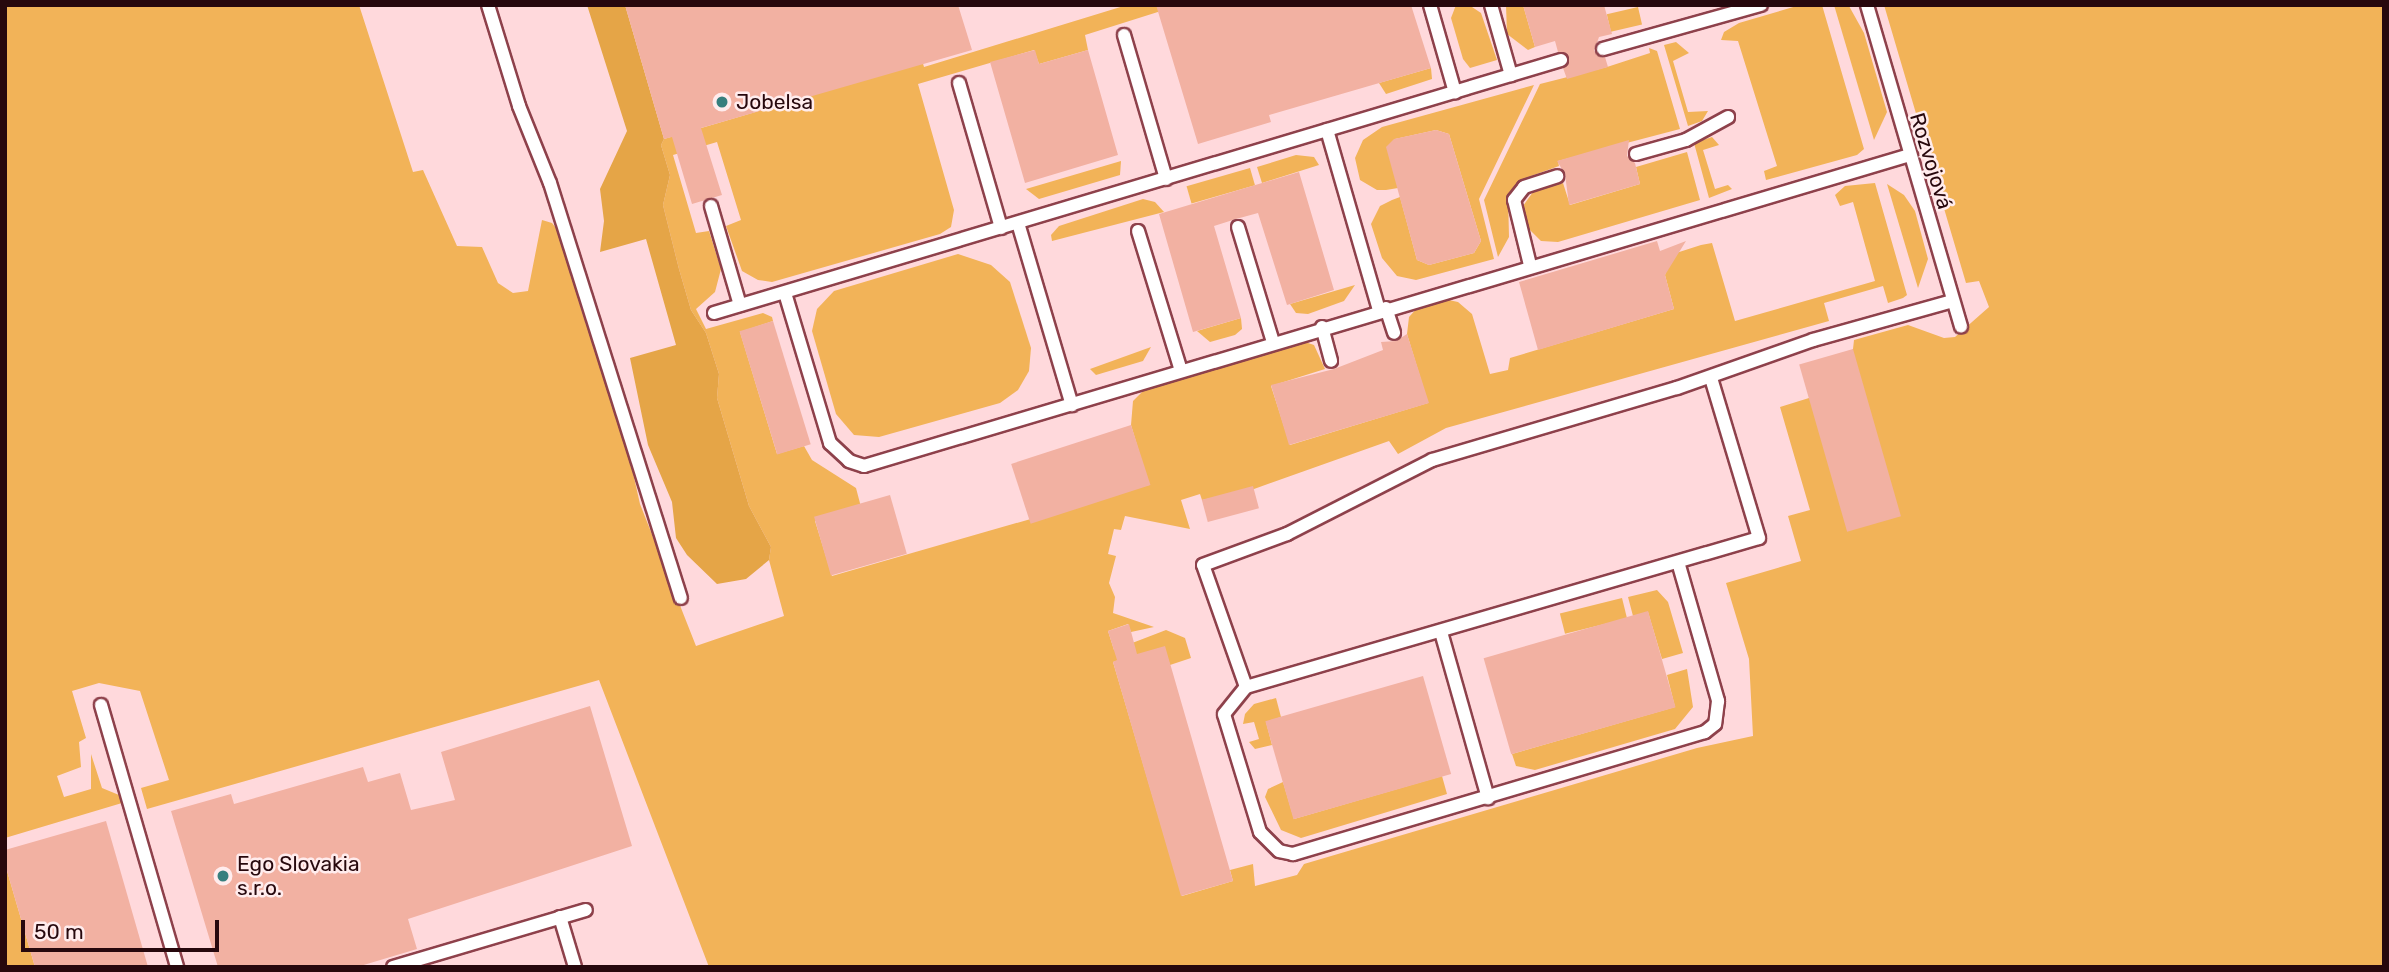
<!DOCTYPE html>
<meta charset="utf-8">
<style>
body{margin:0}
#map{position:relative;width:2389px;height:972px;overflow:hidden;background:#ffd9dc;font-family:Rubik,sans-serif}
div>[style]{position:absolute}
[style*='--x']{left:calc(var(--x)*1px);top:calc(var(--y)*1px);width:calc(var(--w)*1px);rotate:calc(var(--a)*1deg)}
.green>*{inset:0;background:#f2b358;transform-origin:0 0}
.forest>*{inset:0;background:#e5a547}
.building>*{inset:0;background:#f2b1a2;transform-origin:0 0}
.roads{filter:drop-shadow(2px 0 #8e414b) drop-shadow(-2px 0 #8e414b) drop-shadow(0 2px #8e414b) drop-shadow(0 -2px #8e414b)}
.service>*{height:12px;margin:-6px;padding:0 6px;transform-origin:6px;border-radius:6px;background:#fff}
.dots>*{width:19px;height:19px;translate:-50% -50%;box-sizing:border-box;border:4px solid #ffeced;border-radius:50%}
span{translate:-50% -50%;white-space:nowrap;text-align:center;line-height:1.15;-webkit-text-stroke:5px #ffeced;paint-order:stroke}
.poi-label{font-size:21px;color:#27080d}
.left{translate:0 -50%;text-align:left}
.street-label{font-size:21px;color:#27080d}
.frame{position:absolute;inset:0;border:7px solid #27080d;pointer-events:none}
.scale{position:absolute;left:21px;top:920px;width:198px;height:32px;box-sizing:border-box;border:4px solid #27080d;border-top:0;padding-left:9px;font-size:21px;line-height:24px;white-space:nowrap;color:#27080d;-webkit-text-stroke:5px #ffeced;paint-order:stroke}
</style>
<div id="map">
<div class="green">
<div style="clip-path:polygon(5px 5px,359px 5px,413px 172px,423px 170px,457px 246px,482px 247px,498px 283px,513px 293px,528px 291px,542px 220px,552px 223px,563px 237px,581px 309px,626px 442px,640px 504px,696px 646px,784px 616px,769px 560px,771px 547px,749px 506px,717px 398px,719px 374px,706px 333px,691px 310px,679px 269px,663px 205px,670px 175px,661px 145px,664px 139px,915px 65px,906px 5px,924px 67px,1127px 5px,1180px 5px,1085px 35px,1088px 50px,1039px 64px,1034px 50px,918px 84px,954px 210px,951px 227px,940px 234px,772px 282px,758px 280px,742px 271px,726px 226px,741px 220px,717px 142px,673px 155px,696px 233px,709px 231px,721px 269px,715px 292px,696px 309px,706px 329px,763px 313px,772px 317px,773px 321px,740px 332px,777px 454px,804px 446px,812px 460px,856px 488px,861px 507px,815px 521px,832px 576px,1149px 485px,1131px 425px,1133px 401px,1145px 389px,1286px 346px,1305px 342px,1314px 345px,1325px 369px,1271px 386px,1290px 445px,1428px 403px,1407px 334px,1409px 317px,1419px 306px,1444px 299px,1458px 302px,1472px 314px,1490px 374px,1508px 370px,1510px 358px,1674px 309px,1665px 275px,1673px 254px,1701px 245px,1712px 243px,1735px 321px,1875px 281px,1853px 202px,1840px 206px,1835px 195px,1845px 186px,1875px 183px,1907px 295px,1903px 298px,1888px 303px,1883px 286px,1824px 303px,1829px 321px,1446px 428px,1398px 454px,1389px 441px,1254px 489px,1202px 500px,1200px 494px,1181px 500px,1190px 529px,1125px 516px,1121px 530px,1114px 529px,1108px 554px,1116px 556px,1109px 583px,1115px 597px,1113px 613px,1154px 627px,1131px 632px,1128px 624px,1108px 631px,1114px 650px,1166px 630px,1185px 638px,1191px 658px,1170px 665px,1164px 647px,1113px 662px,1182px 896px,1233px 881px,1230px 870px,1253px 864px,1255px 886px,1297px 875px,1304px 864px,1697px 748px,1753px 736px,1749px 659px,1726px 583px,1801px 561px,1788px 516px,1810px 510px,1780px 407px,1809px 398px,1853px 349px,1854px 340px,1908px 325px,1944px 338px,1955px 337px,1989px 307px,1979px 281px,1966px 283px,1884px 5px,2384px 5px,2384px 967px,709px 967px,599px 680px,147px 809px,141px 788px,169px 780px,140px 691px,99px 683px,72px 691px,86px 738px,79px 742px,81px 767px,57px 776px,64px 797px,91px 789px,91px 754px,102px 788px,119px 795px,122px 803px,5px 838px)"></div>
<div style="clip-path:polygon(1456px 5px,1469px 5px,1481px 13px,1497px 60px,1470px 68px,1463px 59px,1451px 18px)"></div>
<div style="clip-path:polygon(1506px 5px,1523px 5px,1535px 47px,1528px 50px,1507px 34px)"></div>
<div style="clip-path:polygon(1800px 5px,1822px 5px,1864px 149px,1857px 155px,1766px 180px,1764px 171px,1777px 166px,1738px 41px,1721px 40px,1724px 32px,1739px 23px)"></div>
<div style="clip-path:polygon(1834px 5px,1849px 6px,1864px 33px,1887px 112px,1874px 140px)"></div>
<div style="left:1638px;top:7px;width:18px;height:32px;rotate:77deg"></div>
<div style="clip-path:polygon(1676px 42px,1689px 53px,1673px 61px,1688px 112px,1708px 111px,1702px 121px,1688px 126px,1664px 45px)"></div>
<div style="clip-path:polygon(1649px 48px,1657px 51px,1680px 129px,1558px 161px,1559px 166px,1520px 180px,1508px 195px,1509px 237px,1498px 257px,1484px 200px,1540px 84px,1607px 67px,1650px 53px)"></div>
<div style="clip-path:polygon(1431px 68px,1432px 79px,1386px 94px,1379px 83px)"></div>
<div style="clip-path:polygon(1534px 85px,1479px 199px,1494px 259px,1416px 280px,1397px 276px,1382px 258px,1371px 224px,1380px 206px,1392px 200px,1400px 197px,1417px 260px,1429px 265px,1474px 253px,1481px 241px,1449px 134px,1436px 130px,1395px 139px,1398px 188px,1386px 190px,1377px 190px,1360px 180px,1355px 158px,1363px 140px,1382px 127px)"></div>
<div style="clip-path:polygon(1712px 137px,1719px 145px,1703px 150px,1715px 189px,1728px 185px,1732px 189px,1709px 198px,1694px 143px)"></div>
<div style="clip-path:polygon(1687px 152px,1700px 200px,1558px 242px,1541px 241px,1529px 229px,1523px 206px,1533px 192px,1563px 183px,1570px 205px,1640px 184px,1636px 167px)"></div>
<div style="clip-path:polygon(1296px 155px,1314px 157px,1319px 165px,1262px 183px,1257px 167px)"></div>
<div style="clip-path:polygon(1121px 161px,1120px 175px,1039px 199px,1026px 189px)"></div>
<div style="left:1250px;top:168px;width:18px;height:66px;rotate:74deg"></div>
<div style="clip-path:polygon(1887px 184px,1904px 195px,1915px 211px,1928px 259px,1918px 288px)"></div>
<div style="clip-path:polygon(1143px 199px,1155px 202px,1164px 212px,1052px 241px,1051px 235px,1059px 226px)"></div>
<div style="clip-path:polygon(958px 254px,991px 265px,1010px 282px,1031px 348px,1029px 371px,1018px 390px,1000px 403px,879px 437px,854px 435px,836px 414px,812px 331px,817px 309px,834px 291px)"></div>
<div style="clip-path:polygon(1355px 285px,1344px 301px,1308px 314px,1296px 313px,1290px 304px)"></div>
<div style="clip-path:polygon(1241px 318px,1242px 329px,1235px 335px,1210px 342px,1197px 331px)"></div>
<div style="clip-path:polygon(1151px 347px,1143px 361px,1096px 375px,1090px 369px)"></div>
<div style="clip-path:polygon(1657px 590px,1668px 602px,1683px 653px,1662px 659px,1648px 612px,1633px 616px,1628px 597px)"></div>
<div style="left:1622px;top:598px;width:21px;height:64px;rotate:76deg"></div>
<div style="clip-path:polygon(1687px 669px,1693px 707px,1675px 729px,1535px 770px,1516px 766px,1512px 754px,1675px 707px,1667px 675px)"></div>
<div style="clip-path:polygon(1276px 698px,1281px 717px,1266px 722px,1272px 745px,1255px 749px,1249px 742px,1259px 739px,1254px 722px,1243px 724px,1245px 714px,1254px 704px)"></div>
<div style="clip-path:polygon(1442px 776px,1447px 794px,1301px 838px,1281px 830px,1265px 797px,1268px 789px,1283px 782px,1294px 819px)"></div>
<div style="clip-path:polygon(5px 864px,35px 967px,5px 967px)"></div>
</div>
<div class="forest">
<div style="clip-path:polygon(587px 5px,625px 5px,664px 139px,661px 145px,670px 175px,663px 205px,679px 269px,691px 310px,706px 333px,719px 374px,717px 398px,749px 506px,771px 547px,769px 560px,746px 579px,717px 584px,687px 555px,676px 538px,672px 502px,648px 445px,630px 358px,676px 345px,646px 239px,600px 252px,604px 221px,600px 189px,627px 131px)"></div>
</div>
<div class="building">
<div style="clip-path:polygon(625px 5px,958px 5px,972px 50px,701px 128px,722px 195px,692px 204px,672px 137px,664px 139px)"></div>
<div style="clip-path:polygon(1156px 5px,1411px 5px,1431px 68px,1269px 115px,1271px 122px,1198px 144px)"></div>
<div style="clip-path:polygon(1523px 5px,1604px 5px,1612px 34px,1599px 37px,1594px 51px,1605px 57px,1608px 67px,1567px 79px,1563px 68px,1569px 57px,1558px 52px,1555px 41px,1535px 47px)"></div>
<div style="clip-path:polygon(1035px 50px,1039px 64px,1088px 50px,1118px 155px,1025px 183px,990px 62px)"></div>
<div style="clip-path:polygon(1436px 130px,1449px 134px,1481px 241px,1474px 253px,1429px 265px,1417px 260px,1386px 147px,1394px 139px)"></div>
<div style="clip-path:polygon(1629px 140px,1627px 156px,1635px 163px,1640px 184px,1569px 205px,1565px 174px,1557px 161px)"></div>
<div style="clip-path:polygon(1299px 172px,1334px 290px,1287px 305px,1258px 213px,1236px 219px,1214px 226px,1241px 318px,1193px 332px,1159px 214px)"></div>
<div style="clip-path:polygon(1657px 241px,1660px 251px,1686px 241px,1665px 275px,1674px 309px,1538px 350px,1519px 282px)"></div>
<div style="left:773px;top:321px;width:129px;height:35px;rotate:73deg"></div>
<div style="clip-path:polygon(1407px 334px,1429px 403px,1289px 445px,1271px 385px,1334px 369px,1383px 350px,1381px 342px,1396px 341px)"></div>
<div style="left:1853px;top:349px;width:174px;height:56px;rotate:74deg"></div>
<div style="left:1131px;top:425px;width:63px;height:126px;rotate:72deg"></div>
<div style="left:1253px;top:486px;width:23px;height:53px;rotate:75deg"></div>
<div style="left:890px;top:495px;width:61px;height:79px;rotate:74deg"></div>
<div style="left:1648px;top:611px;width:100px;height:171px;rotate:74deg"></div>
<div style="clip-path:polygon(1129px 624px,1137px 654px,1165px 646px,1233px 881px,1181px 896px,1113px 662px,1117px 660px,1108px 631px)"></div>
<div style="left:1423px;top:676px;width:102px;height:164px;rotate:74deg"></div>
<div style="clip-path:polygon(590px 706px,632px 846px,408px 919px,417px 949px,357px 967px,218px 967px,171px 811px,231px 794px,234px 804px,363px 767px,368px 782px,400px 773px,411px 810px,455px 800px,441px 752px)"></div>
<div style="clip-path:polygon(106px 821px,148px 967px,35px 967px,5px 864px,5px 850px)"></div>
</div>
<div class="roads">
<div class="service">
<div style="--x:488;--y:5;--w:106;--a:72.9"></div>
<div style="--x:519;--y:106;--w:83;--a:68.1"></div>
<div style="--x:550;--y:183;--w:435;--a:72.5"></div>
<div style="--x:1430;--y:5;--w:91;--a:74"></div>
<div style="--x:1491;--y:5;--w:73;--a:74.1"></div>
<div style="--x:1867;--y:5;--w:335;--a:73.7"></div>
<div style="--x:1124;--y:35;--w:150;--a:73.7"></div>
<div style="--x:1603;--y:49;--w:164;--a:-15.6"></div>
<div style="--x:959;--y:83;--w:151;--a:73.8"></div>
<div style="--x:1327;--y:130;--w:187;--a:73.9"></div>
<div style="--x:1636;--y:154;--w:52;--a:-15.6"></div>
<div style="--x:1686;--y:140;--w:48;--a:-28.7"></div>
<div style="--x:711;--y:206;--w:103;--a:73.7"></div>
<div style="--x:1018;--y:223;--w:190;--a:73.5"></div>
<div style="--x:1238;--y:227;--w:120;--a:73.1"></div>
<div style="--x:1138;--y:231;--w:146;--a:72.9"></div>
<div style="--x:1530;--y:265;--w:67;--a:-103.8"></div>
<div style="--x:1514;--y:200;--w:16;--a:-52"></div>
<div style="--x:1524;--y:187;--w:35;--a:-18"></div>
<div style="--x:785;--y:293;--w:157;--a:73.3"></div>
<div style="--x:830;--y:443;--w:26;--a:43"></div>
<div style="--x:849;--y:461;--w:16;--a:18"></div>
<div style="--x:864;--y:466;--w:1091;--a:-16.56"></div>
<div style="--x:1386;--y:308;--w:26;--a:72"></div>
<div style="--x:714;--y:313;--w:884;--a:-16.63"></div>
<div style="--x:1322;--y:327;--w:35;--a:75"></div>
<div style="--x:1678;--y:562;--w:145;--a:73.9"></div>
<div style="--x:1718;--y:701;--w:23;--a:97"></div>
<div style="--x:1715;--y:724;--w:13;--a:141"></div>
<div style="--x:1705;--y:732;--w:430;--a:163.5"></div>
<div style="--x:1293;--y:854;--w:14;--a:-168"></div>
<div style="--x:1279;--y:851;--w:27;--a:-135"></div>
<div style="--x:1260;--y:832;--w:123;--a:-107"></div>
<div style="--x:1224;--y:714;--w:35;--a:-51"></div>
<div style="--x:1246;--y:687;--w:534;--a:-16.2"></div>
<div style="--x:1759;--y:538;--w:167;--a:-106.7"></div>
<div style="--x:1441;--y:632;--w:173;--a:74.2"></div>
<div style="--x:1246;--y:687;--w:129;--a:-109.4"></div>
<div style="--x:1203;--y:565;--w:90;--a:-20.3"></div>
<div style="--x:1287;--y:534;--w:163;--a:-27"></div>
<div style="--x:1432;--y:460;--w:255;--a:-16.4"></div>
<div style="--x:1677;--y:388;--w:144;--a:-19.4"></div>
<div style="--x:1813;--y:340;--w:145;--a:-15.6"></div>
<div style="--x:101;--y:705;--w:273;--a:73.8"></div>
<div style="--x:560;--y:917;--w:52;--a:73.3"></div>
<div style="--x:393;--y:967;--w:201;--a:-16.5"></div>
</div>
</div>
<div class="dots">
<div style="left:722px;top:102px;background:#377f7e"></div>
<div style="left:223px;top:876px;background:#377f7e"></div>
</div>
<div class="poi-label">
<span class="left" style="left:736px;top:102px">Jobelsa</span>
<span class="left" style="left:237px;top:876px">Ego Slovakia<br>s.r.o.</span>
</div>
<div class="street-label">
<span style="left:1931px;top:161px;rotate:73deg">Rozvojová</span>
</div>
<div class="frame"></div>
<div class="scale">50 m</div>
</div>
